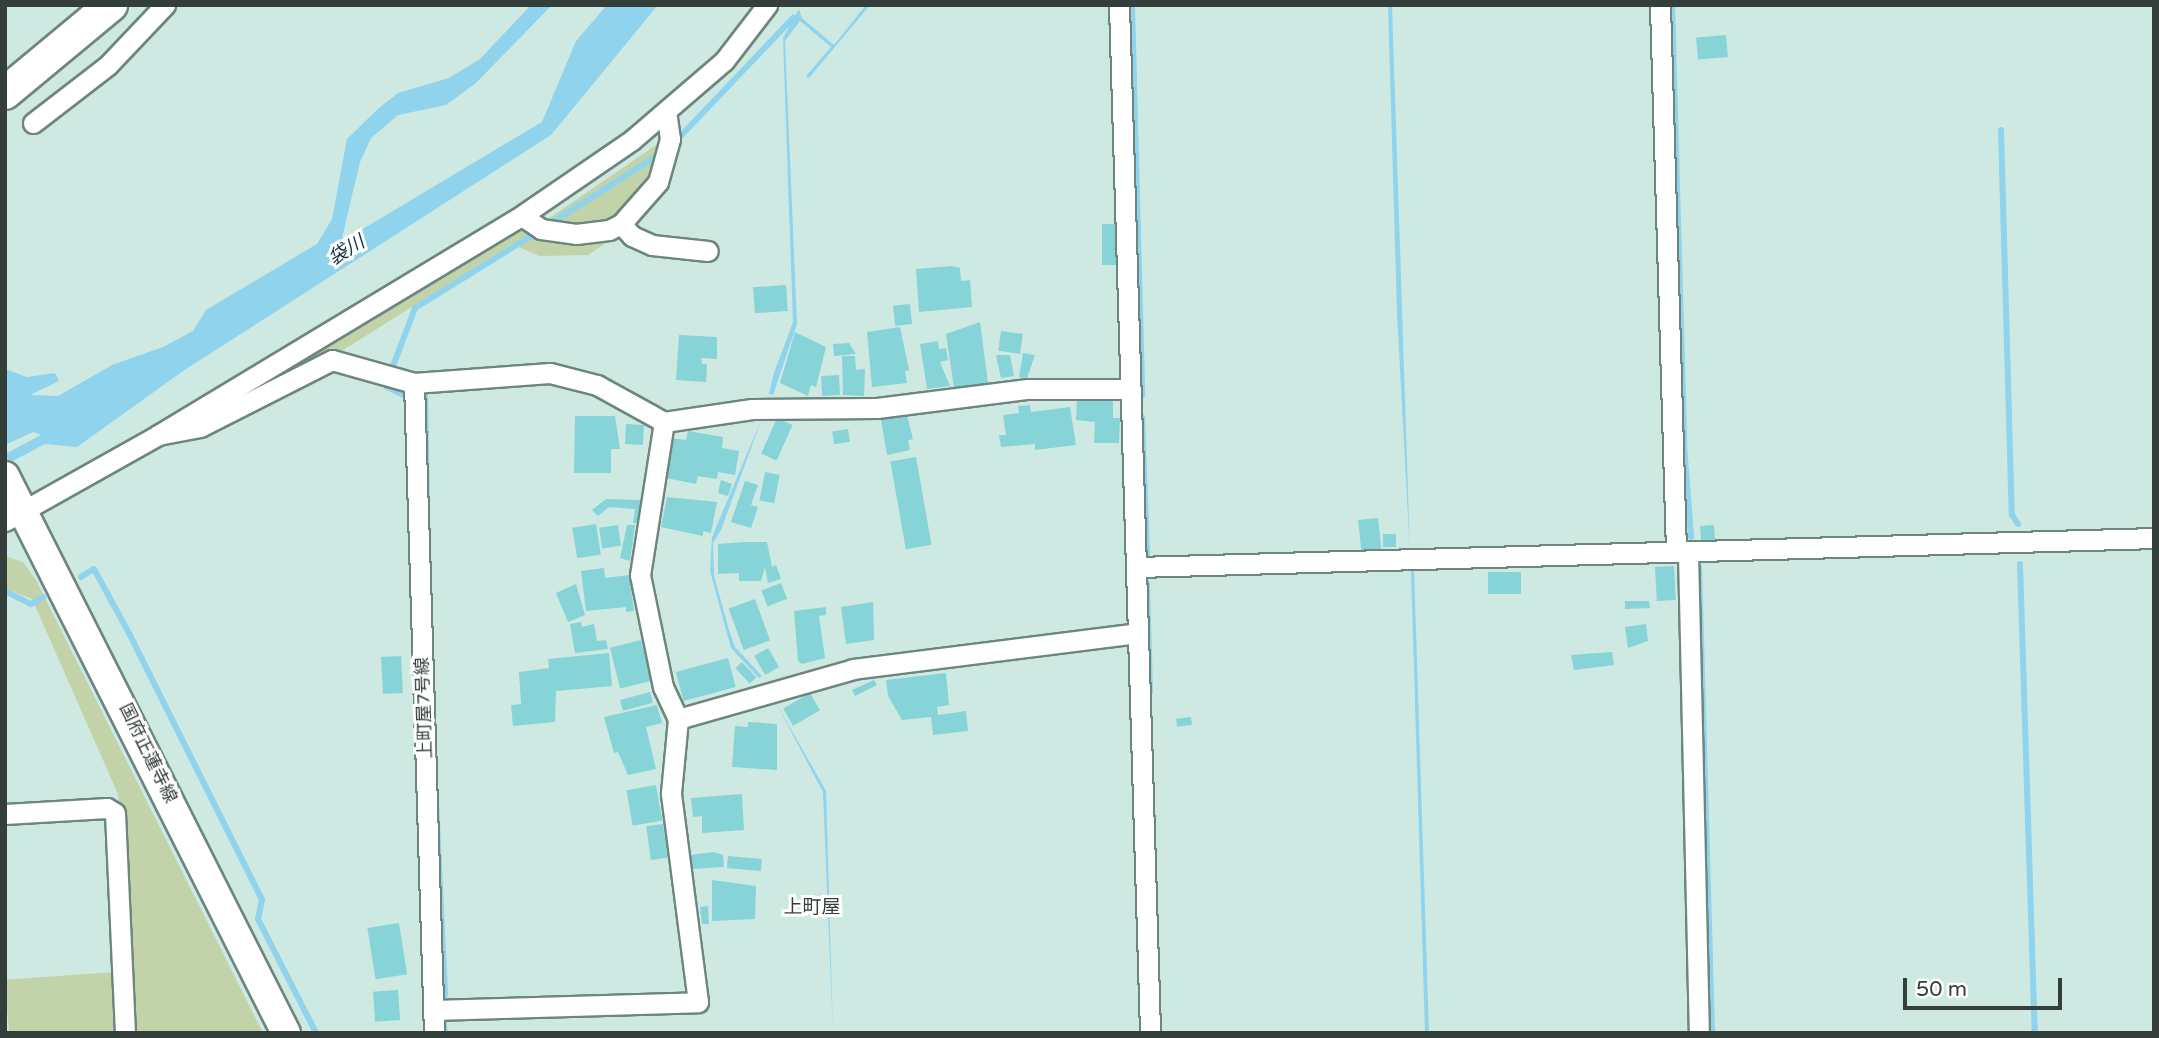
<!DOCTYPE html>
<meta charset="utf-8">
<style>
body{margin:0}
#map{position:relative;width:2159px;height:1038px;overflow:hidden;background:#cee9e1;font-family:"Varela Round","Noto Sans JP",sans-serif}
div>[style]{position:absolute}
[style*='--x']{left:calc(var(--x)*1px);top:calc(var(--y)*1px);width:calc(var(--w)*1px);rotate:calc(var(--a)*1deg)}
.green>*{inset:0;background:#c2d3aa;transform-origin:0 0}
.water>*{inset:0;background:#8fd3ed}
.stream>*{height:6px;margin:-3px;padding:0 3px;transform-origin:3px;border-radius:3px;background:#8fd3ed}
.building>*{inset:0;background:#86d4d7;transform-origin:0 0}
.roads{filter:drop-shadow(2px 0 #6d867e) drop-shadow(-2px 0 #6d867e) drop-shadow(0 2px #6d867e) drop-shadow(0 -2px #6d867e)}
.minor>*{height:19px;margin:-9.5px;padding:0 9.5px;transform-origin:9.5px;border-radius:9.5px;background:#fff}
.secondary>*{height:28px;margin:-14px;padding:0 14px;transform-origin:14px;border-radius:14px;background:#fff}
.primary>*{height:32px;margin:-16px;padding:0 16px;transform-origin:16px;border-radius:16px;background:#fff}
span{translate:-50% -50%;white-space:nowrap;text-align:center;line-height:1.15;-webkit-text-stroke:6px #fff;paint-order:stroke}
.street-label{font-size:18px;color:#343f3c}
.water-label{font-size:19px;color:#11313d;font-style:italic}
.neighbourhood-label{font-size:19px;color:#343f3c}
.frame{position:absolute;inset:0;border:7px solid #343f3c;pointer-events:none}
.scale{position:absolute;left:1903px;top:978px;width:159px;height:32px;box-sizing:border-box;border:4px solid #343f3c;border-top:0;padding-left:9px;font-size:21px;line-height:24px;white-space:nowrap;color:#343f3c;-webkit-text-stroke:5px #fff;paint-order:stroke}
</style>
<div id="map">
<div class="green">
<div style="clip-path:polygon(656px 145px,662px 146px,657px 173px,619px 219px,581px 228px,542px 223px)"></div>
<div style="clip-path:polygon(518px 223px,618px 235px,588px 255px,539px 256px,512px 244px,340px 352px,324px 353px,198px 418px,408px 292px,423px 289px)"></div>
<div style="clip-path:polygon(5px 556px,23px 562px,36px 580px,263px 1033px,130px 1033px,118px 794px,32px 599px,5px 588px)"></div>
<div style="left:115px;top:972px;width:61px;height:110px;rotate:86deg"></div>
</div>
<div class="water">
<div style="clip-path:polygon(531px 5px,552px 5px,476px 83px,446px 105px,398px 115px,371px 138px,360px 162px,341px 242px,542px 122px,576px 41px,607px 5px,658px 5px,551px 135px,183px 371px,77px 447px,45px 444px,5px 465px,5px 454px,41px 435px,33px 432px,5px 445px,5px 369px,27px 377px,55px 373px,59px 381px,30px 395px,58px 396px,112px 365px,163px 347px,193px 331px,206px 310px,317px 244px,332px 219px,347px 139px,379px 108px,398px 93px,449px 78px,480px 59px)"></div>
<div style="clip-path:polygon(866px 5px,870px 5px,809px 78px,806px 76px,831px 47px,800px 21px,785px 41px,797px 324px,773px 395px,769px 394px,774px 373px,793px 322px,783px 38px,799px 9px,802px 18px,834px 45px)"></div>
<div style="clip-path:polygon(1388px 5px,1392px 5px,1410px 553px,1397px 313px)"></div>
<div style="clip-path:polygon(762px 418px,721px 530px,713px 543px,714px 576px,729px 630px,735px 647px,762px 676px,759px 678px,731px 648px,710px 571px,712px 537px)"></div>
<div style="clip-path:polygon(1411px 570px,1414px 570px,1429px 1033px,1425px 1033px)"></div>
<div style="clip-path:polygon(775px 701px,826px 791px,833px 1033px,823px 792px)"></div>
</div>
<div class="stream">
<div style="--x:1132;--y:5;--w:390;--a:88.5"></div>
<div style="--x:1672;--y:5;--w:440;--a:88.4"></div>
<div style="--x:1684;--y:445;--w:92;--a:85.6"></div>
<div style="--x:2001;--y:130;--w:385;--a:88.4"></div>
<div style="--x:2012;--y:515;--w:11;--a:56"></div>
<div style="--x:674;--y:143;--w:173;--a:-46.4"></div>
<div style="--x:548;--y:225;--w:133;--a:-32.4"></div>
<div style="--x:393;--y:366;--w:62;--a:-69.2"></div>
<div style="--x:415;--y:308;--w:146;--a:-31.8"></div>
<div style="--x:387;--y:387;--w:17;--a:25"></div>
<div style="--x:425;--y:392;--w:113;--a:89"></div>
<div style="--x:1142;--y:417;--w:137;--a:87.9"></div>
<div style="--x:2020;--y:564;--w:469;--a:88.2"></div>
<div style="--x:1699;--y:567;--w:466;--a:88.4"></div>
<div style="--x:81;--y:577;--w:15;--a:-32"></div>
<div style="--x:94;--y:569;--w:75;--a:61.4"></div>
<div style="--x:130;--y:635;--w:296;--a:63.5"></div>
<div style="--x:262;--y:900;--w:19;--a:102"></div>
<div style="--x:258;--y:919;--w:128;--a:63"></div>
<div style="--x:1147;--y:583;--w:109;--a:88.4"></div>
<div style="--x:5;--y:591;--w:29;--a:27"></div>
<div style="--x:31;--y:604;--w:14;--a:-30"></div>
<div style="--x:436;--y:802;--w:193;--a:87.3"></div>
<div style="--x:444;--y:1024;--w:9;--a:84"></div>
</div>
<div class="building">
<div style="left:1726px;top:35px;width:22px;height:30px;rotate:85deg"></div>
<div style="left:1102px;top:224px;width:14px;height:41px"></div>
<div style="clip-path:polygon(951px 266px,960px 268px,961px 281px,970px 280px,972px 307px,919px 312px,916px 269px)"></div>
<div style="left:786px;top:285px;width:26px;height:33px;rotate:86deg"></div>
<div style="left:910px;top:304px;width:20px;height:17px;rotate:84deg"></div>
<div style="clip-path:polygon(980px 322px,988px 383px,954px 388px,946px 334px)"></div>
<div style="clip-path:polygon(900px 327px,909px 370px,905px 371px,907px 383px,872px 387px,867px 332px)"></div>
<div style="left:1001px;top:331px;width:22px;height:20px;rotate:8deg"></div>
<div style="clip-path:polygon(795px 332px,826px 347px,816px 387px,811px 385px,808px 396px,780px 383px)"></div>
<div style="clip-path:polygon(679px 335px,717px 337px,717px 359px,701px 358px,702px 364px,707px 364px,706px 382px,676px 380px)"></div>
<div style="clip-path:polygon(938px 341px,939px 349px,946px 348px,948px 360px,940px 362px,950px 386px,927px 389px,920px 344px)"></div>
<div style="clip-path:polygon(849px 343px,856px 354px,834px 356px,833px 344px)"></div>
<div style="clip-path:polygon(1023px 353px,1035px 355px,1027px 378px,1019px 377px)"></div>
<div style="clip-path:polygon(996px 355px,1010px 355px,1014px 376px,1001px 378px)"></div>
<div style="clip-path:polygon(842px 356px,855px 356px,856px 370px,865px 369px,864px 396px,843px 395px)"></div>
<div style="left:839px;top:375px;width:20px;height:18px;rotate:87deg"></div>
<div style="clip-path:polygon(1077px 398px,1113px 399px,1113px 418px,1120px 418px,1119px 443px,1094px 443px,1095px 422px,1076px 420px)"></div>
<div style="clip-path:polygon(1030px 405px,1031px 412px,1070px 407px,1076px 445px,1035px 450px,1035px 444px,1001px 447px,999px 435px,1006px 435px,1003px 415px,1019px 413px,1018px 406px)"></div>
<div style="clip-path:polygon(907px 415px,913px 439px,908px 440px,910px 450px,887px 455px,881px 420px)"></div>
<div style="clip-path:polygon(575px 416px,615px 416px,620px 449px,611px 449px,611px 473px,574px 473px)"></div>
<div style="left:777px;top:418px;width:17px;height:39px;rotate:24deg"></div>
<div style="left:626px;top:424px;width:18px;height:20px;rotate:3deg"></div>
<div style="left:848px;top:429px;width:13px;height:16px;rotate:81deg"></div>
<div style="clip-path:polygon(688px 431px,723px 437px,722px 448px,739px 451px,735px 475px,718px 472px,717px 479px,698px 476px,696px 484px,666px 478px,672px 438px,686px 440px)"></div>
<div style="left:916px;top:457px;width:89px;height:26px;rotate:80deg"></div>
<div style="left:765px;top:472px;width:15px;height:29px;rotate:11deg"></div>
<div style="clip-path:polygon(721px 480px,732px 484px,728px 496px,718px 493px)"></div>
<div style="clip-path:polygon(745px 481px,758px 485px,751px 505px,758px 507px,751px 528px,731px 522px)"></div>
<div style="clip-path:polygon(667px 497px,717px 502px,711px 533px,703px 531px,703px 536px,661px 527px)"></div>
<div style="clip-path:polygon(606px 499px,641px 500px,637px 523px,633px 523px,635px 509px,609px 507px,598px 516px,592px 510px)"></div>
<div style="left:1378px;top:518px;width:31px;height:20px;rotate:84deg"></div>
<div style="left:596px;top:524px;width:31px;height:24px;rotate:81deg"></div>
<div style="left:618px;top:525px;width:21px;height:19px;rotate:82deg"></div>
<div style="clip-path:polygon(627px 525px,635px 525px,630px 561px,620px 558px)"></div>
<div style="left:1714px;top:525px;width:15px;height:14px;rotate:86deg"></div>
<div style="left:1383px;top:534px;width:13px;height:13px"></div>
<div style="clip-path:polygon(745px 542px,767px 542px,772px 567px,776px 565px,781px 579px,768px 583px,765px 567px,761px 581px,739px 581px,739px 573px,718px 574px,718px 544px)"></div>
<div style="left:1674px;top:566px;width:34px;height:19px;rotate:87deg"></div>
<div style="clip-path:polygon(604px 568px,605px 578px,629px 575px,634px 611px,626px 612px,626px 607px,586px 611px,581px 571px)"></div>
<div style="left:1488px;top:572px;width:33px;height:22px"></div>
<div style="left:781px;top:583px;width:17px;height:21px;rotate:69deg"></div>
<div style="clip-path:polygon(576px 584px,585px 615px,568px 622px,556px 593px)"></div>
<div style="left:755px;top:599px;width:44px;height:28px;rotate:70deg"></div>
<div style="clip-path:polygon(1625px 601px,1649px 601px,1650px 608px,1625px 609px)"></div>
<div style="clip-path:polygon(873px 602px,874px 640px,846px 644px,841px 607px)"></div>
<div style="clip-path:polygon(826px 607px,826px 615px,819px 616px,825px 658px,802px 664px,798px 661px,794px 611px)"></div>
<div style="clip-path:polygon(581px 622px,582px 627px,594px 624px,597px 641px,606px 640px,608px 649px,575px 653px,570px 624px)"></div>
<div style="clip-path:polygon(1646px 624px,1648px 641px,1628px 648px,1625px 627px)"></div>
<div style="left:641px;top:640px;width:42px;height:32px;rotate:76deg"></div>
<div style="left:768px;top:648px;width:22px;height:16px;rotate:60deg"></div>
<div style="clip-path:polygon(1612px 652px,1614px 665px,1574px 670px,1571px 655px)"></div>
<div style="clip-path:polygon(609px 653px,612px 686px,556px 691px,555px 722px,513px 726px,511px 705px,521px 704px,519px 672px,549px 668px,548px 659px)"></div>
<div style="left:401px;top:656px;width:37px;height:20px;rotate:87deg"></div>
<div style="left:728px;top:658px;width:30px;height:54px;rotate:75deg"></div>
<div style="left:742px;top:662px;width:21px;height:9px;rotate:47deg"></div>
<div style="clip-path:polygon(946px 673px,949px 705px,937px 707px,938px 715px,966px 711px,968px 731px,933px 735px,931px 717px,902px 720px,888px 696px,886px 680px)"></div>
<div style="clip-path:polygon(874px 680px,877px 685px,855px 696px,852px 690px)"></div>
<div style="left:650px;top:692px;width:11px;height:31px;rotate:75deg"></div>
<div style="left:810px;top:693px;width:20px;height:31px;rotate:60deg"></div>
<div style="clip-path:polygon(657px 705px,662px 723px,646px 727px,656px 769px,628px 775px,618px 752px,614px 753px,604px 717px)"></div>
<div style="left:1191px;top:717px;width:8px;height:15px;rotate:83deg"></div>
<div style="clip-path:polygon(748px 722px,777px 724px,777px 770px,732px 767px,735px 726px,748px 727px)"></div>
<div style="left:656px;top:785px;width:36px;height:30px;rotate:80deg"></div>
<div style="clip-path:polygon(742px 794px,744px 830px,702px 833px,702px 816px,693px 817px,691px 798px)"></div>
<div style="left:663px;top:824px;width:34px;height:17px;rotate:82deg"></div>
<div style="clip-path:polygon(714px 852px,723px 855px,724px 867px,691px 869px,690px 855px)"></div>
<div style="left:728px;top:856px;width:34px;height:12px;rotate:5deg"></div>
<div style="clip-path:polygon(712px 880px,756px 886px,755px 919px,712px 921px)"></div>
<div style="clip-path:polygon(708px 906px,709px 924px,702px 924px,700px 907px)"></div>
<div style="left:399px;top:923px;width:52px;height:32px;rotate:81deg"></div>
<div style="left:398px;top:990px;width:30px;height:25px;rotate:86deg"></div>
</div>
<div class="roads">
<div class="minor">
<div style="--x:1119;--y:5;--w:1028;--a:88.27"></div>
<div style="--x:1660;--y:5;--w:547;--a:88.32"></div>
<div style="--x:33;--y:123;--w:95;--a:-37.7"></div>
<div style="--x:108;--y:65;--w:83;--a:-46.5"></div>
<div style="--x:522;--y:216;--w:23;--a:34"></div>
<div style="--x:541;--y:229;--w:35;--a:8"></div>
<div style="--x:576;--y:234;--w:33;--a:-7"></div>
<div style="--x:609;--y:230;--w:13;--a:-27"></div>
<div style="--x:621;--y:224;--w:56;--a:-48.6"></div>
<div style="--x:658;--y:182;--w:45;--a:-74.4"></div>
<div style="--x:670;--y:139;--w:28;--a:-98"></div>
<div style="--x:621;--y:224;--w:16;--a:47"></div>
<div style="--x:632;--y:236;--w:22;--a:24"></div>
<div style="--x:652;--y:245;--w:56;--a:6.1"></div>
<div style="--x:414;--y:383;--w:650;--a:88.24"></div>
<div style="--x:158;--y:435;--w:43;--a:-10.8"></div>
<div style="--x:200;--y:427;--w:148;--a:-26.9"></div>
<div style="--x:332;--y:360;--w:85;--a:15.7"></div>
<div style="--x:414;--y:383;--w:136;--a:-4.2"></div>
<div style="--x:550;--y:373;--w:49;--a:14.3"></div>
<div style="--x:597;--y:385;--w:77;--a:28.9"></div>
<div style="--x:664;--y:422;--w:89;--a:-8.4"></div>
<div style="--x:752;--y:409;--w:125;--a:-0.5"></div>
<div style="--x:877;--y:408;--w:152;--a:-7.2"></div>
<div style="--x:1028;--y:389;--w:102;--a:0"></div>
<div style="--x:5;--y:521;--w:176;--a:-29.3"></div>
<div style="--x:158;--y:435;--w:428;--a:-31.1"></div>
<div style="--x:524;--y:214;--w:131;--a:-34.4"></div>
<div style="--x:632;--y:140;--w:121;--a:-40.7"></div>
<div style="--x:724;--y:61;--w:71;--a:-52.5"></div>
<div style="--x:1688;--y:553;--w:480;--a:88.7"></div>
<div style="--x:1137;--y:567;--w:1017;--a:-1.63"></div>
<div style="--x:678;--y:719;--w:182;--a:-15.9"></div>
<div style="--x:853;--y:669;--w:287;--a:-7.2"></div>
<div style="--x:5;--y:814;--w:102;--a:-3.4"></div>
<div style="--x:107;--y:808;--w:9;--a:32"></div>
<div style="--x:115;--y:813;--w:220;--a:87.4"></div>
<div style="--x:434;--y:1010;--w:264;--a:-1.7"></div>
<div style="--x:698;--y:1002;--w:211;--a:-97.4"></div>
<div style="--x:671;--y:793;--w:74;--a:-84.6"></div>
<div style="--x:678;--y:719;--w:35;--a:-115"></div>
<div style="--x:663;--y:687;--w:114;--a:-101.6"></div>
<div style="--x:640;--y:575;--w:155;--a:-81.1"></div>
</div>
<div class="secondary">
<div style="--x:5;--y:476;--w:624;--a:63.23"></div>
</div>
<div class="primary">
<div style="--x:5;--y:93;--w:138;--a:-39.7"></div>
</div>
</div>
<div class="street-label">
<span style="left:424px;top:708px;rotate:-92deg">上町屋7号線</span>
<span style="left:148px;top:753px;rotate:64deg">国府正蓮寺線</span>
</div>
<div class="water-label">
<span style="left:347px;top:251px;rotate:-31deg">袋川</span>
</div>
<div class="neighbourhood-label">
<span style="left:812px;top:908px">上町屋</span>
</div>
<div class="frame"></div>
<div class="scale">50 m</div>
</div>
